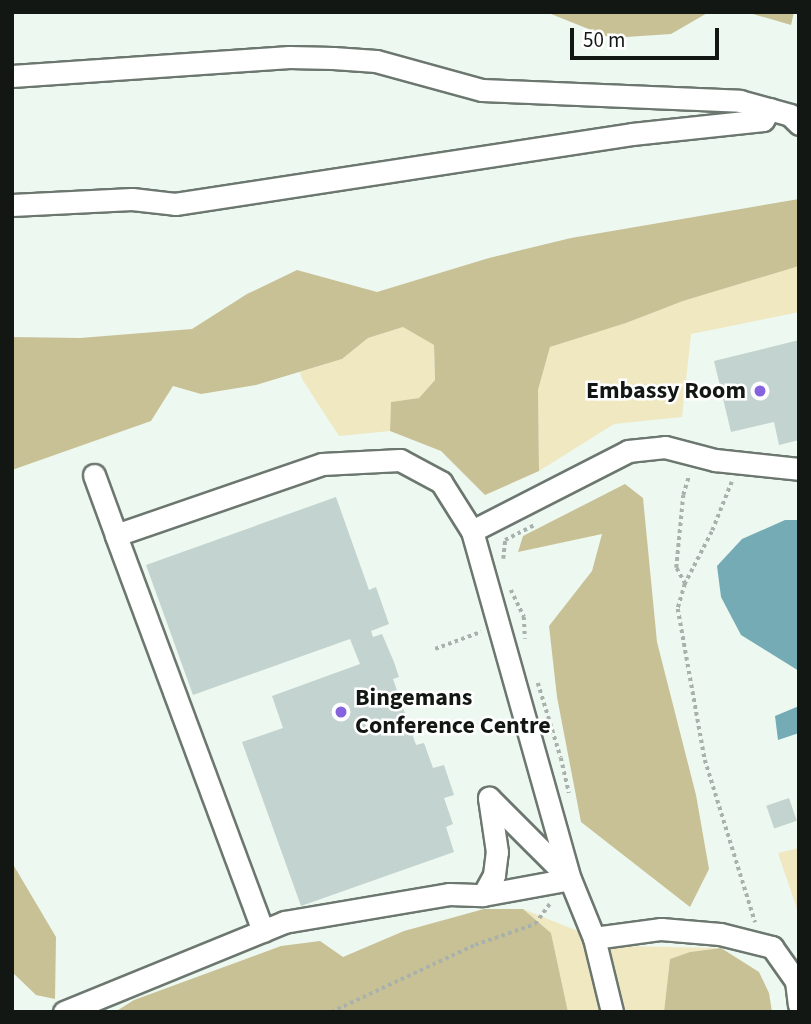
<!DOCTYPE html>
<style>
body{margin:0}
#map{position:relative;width:811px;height:1024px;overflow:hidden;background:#edf8f0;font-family:"Source Sans 3",sans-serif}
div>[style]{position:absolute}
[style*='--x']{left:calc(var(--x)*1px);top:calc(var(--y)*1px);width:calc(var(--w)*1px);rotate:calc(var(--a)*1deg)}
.green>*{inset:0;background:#efe8c0}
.forest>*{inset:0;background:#c9c196}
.water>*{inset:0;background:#75abb5}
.building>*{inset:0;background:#c3d3cf;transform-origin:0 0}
.path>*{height:3.5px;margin-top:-1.75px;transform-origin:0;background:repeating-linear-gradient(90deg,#a8b1ab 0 3.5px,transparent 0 7px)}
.roads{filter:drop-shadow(2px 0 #6c776f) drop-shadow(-2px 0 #6c776f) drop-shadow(0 2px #6c776f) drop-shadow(0 -2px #6c776f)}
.minor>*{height:21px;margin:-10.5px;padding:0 10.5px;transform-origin:10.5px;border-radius:10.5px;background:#fff}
.dots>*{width:19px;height:19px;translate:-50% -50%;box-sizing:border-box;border:4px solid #fff;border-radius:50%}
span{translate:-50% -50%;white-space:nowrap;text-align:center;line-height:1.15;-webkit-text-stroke:5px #fff;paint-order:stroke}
.poi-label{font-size:24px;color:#131714;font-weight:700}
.right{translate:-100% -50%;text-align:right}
.left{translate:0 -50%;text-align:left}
.frame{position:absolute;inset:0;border:14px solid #131714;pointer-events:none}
.scale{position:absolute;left:570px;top:28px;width:149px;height:32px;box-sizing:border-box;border:4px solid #131714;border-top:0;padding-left:9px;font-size:21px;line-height:24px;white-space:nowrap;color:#131714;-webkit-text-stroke:5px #fff;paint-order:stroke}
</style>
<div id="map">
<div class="green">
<div style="clip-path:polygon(799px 266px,799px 312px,691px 334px,682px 417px,614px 424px,539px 471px,538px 390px,550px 347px,626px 323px,683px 301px)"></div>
<div style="clip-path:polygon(403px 327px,434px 345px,435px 380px,419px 398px,391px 402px,390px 431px,339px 436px,302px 379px,300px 372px,342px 359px,368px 338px)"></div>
<div style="clip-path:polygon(799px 848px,799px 915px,778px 853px)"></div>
<div style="clip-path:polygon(523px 909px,615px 946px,721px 948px,690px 952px,670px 959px,664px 1012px,568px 1012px,551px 933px)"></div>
</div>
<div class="forest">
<div style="clip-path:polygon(546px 12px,709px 12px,671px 34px,611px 38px)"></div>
<div style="clip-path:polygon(746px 12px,794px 12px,791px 25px)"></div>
<div style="clip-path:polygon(799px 199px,799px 266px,683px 301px,626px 323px,550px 347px,538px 390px,539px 471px,485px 495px,441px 451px,390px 431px,391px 402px,419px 398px,435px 380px,434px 345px,403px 327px,368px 338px,342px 359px,256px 385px,201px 394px,173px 386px,151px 421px,12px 470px,12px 337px,80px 338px,192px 329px,247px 294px,297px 270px,377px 292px,489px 258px,571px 238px)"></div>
<div style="clip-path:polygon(625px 484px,643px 498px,657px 642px,696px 795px,709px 869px,690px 907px,581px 822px,557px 697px,549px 626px,592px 571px,602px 534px,518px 552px,523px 536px)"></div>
<div style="clip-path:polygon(12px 847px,14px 866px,56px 937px,55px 999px,36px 995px,12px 972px)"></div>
<div style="clip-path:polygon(484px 909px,523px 909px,551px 933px,568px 1012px,115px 1012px,134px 1000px,281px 946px,320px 941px,343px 957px,404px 931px)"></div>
<div style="clip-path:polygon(721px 948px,759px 972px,769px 993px,772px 1012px,664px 1012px,670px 959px,690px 952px)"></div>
</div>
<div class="water">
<div style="clip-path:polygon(785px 520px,799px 520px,799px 671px,741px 635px,721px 597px,717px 566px,742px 539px)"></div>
<div style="clip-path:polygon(799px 706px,799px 733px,778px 740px,775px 716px)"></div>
</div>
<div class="building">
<div style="clip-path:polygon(799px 340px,799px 440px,779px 445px,774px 422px,731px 432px,714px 361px)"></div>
<div style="clip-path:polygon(336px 497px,369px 590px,376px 587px,389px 624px,371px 631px,373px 637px,382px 634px,394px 662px,399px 677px,393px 679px,416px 745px,424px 743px,433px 768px,444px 765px,454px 795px,444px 798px,453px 824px,446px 827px,454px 852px,301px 906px,242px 742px,283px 728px,272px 696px,360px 664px,350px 639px,193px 695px,146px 565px)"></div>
<div style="left:789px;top:798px;width:24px;height:24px;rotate:71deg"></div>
</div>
<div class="path">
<div style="--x:732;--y:482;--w:54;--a:111.8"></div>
<div style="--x:712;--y:532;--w:59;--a:117.4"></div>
<div style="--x:685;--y:584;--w:26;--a:106"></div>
<div style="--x:678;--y:609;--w:153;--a:79.9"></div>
<div style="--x:705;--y:760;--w:170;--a:72.8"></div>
<div style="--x:503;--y:559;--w:19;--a:-84"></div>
<div style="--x:505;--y:540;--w:33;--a:-27"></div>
<div style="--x:685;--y:584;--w:18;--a:-119"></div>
<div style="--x:676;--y:568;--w:73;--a:-84.5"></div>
<div style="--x:683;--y:495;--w:21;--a:-73"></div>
<div style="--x:511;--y:590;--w:30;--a:64"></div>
<div style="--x:524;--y:617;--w:22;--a:87"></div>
<div style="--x:435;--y:649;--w:49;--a:-20.3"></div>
<div style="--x:538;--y:683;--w:78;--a:73"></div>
<div style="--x:561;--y:758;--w:36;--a:77"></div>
<div style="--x:331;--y:1012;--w:159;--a:-25"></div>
<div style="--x:475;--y:945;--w:64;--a:-19.3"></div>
<div style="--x:535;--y:924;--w:27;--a:-54"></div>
</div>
<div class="roads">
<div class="minor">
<div style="--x:12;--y:76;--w:278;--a:-3.9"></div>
<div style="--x:289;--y:57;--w:44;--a:1.3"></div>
<div style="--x:333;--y:58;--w:43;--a:4"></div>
<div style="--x:376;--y:61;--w:110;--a:15.3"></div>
<div style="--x:482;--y:90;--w:258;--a:2.4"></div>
<div style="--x:740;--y:101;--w:52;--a:15.6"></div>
<div style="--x:790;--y:115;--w:13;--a:45"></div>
<div style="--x:12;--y:205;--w:120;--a:-2.9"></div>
<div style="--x:132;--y:199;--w:43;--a:6.6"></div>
<div style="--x:175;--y:204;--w:462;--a:-8.7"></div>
<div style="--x:632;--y:134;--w:132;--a:-6.1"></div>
<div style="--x:763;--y:120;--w:13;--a:-58"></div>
<div style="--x:94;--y:475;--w:64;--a:69.9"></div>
<div style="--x:472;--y:531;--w:175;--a:-27.1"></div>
<div style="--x:628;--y:451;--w:37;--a:-6"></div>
<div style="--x:665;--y:447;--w:52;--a:14.6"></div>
<div style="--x:715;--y:460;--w:84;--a:6.1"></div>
<div style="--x:489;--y:798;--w:113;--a:45"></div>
<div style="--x:483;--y:895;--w:23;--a:-61"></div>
<div style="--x:494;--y:875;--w:23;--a:-83"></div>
<div style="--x:497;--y:852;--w:55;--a:-98.4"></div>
<div style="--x:263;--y:931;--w:422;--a:-110.4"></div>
<div style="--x:116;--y:535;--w:218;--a:-19"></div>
<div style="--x:322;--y:464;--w:78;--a:-2.9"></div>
<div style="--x:400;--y:460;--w:47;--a:28.2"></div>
<div style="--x:441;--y:482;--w:58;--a:57.7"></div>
<div style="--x:472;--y:531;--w:362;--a:74.3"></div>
<div style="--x:570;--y:879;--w:64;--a:67.9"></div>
<div style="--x:594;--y:938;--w:76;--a:76.3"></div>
<div style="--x:594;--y:938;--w:68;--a:-7.7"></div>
<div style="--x:661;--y:929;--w:59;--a:4.8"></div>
<div style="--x:720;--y:934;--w:54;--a:14"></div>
<div style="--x:772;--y:947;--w:42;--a:54.8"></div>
<div style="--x:796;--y:981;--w:24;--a:83"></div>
<div style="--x:64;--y:1012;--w:238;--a:-22.2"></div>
<div style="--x:284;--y:922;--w:167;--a:-9.6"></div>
<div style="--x:449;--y:894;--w:34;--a:2"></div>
<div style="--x:483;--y:895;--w:88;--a:-10.4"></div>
</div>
</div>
<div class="dots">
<div style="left:760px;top:391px;background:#8563de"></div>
<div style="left:341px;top:712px;background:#8563de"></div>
</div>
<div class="poi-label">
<span class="right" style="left:746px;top:391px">Embassy Room</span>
<span class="left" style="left:355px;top:712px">Bingemans<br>Conference Centre</span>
</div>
<div class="frame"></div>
<div class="scale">50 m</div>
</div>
